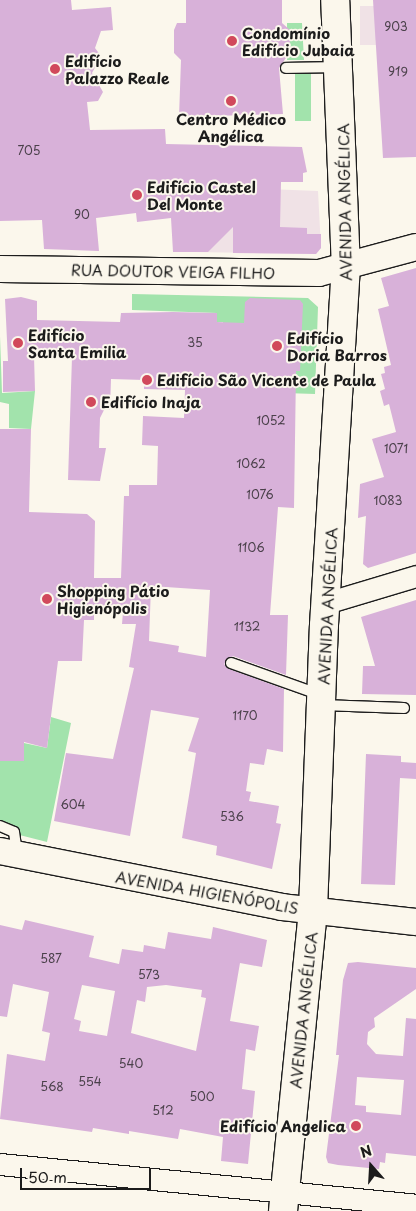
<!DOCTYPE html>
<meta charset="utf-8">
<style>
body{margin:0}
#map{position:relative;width:416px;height:1211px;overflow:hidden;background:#fbf7ec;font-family:"Playpen Sans",sans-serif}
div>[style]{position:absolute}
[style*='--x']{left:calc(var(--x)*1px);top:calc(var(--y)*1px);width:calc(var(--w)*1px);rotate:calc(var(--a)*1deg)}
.built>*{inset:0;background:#f0e2e6;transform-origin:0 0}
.green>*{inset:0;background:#a2e3ac;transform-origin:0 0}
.building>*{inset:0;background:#d8b1d9}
.roads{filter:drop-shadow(1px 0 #1c1c1c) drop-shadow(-1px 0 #1c1c1c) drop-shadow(0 1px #1c1c1c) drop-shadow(0 -1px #1c1c1c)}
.service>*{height:10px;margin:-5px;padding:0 5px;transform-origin:5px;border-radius:5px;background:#fbf7ec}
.minor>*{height:21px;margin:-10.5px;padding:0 10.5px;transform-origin:10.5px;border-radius:10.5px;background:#fbf7ec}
.tertiary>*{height:26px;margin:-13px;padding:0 13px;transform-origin:13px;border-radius:13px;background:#fbf7ec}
.secondary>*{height:28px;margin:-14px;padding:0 14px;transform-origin:14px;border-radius:14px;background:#fbf7ec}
.dots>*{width:14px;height:14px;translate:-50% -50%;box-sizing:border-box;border:2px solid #fbf7ec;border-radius:50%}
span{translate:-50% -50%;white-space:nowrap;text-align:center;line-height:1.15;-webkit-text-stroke:4px #fbf7ec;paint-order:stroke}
.number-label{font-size:12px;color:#4b414b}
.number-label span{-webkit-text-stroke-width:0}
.poi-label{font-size:15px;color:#1c1c1c;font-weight:700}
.left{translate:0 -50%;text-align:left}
.right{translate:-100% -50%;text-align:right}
.street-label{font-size:15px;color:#1c1c1c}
.north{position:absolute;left:346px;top:1141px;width:50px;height:50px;-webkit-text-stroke:4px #fbf7ec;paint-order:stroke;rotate:341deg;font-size:14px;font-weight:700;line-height:20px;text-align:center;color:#1c1c1c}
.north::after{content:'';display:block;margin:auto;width:18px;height:22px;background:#1c1c1c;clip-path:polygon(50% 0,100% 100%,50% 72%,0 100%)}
.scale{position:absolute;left:20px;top:1168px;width:131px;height:22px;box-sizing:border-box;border:2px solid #1c1c1c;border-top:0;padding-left:6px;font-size:15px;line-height:18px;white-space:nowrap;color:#1c1c1c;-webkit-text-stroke:4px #fbf7ec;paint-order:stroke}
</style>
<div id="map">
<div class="built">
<div style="left:416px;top:6px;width:39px;height:56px;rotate:90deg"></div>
<div style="clip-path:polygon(185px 145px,215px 187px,318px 191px,321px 248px,316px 254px,193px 252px)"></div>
</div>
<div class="green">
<div style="clip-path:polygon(287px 23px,302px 23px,304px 60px,287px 60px,290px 30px,287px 30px)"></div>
<div style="left:295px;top:72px;width:16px;height:49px"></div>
<div style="clip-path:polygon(132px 294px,308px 298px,318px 307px,315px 394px,254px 392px,222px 374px,223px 322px,217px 322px,217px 313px,132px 310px)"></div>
<div style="clip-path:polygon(0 336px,2px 393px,35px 391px,31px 429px,9px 428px,9px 404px,0 402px)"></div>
<div style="clip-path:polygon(51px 717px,71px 723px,47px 842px,0 830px,0 761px,21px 760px,24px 743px,47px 748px)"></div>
</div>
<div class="building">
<div style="clip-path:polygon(0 0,71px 0,72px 10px,111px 7px,113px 30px,101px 31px,95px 48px,101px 56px,92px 73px,103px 92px,98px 101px,87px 102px,90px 130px,165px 129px,166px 144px,302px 147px,307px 172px,303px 173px,303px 182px,281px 182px,280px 227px,307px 228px,307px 234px,321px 234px,321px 248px,316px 254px,233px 253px,233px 227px,208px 252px,173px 252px,171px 218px,137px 222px,136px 213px,96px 218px,99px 251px,44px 249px,42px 220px,0 221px)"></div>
<div style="clip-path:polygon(186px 0,282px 0,282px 23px,290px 30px,290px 52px,279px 68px,283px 114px,179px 117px,181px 60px,174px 53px,174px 30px,177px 23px,186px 23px)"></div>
<div style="clip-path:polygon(373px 0,416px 0,416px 157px,383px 158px)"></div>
<div style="clip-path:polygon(416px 268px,416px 553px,368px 568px,363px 564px,366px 516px,358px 518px,360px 484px,384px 477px,372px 439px,396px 432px,389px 404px,384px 406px,380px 391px,385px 389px,381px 374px,385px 373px,384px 367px,391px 365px,378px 309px,389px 306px,381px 278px)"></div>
<div style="clip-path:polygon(evenodd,21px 297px,37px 301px,37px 320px,120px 322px,121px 313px,173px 312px,217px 313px,217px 322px,244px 323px,245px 302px,250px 298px,300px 300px,303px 304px,300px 371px,296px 371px,294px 508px,278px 507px,270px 615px,288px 615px,286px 675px,233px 656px,224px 664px,229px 669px,284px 689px,283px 752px,267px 749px,264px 765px,250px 763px,246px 791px,251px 792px,249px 801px,279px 806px,276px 823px,281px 824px,272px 869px,216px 855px,217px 846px,182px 838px,196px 753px,188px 751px,199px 718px,151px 710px,130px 836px,54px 821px,66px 753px,113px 759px,134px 668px,129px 667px,136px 624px,122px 624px,123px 612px,94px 611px,94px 620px,84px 620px,82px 661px,58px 661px,47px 748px,24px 742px,24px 761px,0 761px,0 429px,31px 429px,29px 512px,87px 514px,95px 521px,94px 578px,121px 578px,124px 496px,129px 496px,129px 485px,157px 485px,158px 446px,142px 445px,143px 416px,184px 418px,185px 390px,144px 389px,144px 380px,111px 379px,110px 410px,104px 410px,100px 418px,99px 448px,106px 448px,100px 481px,68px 480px,72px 357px,34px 356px,35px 391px,3px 392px,3px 361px,8px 361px,5px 299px,21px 297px,151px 586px,210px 590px,206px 657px,178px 652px,179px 646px,149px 641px,151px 586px)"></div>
<div style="clip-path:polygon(416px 600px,416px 695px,362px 694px,363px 666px,375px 666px,361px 617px)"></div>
<div style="clip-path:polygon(366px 754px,401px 756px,401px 762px,416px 763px,416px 779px,400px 778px,395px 885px,361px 884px)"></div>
<div style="clip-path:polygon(evenodd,25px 920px,94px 936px,89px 957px,119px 964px,122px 949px,143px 952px,144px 945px,165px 949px,168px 932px,211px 939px,213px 927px,267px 940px,262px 967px,240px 963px,230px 1021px,259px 1026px,255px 1051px,246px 1049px,242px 1089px,255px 1091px,248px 1164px,221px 1161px,223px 1137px,180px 1129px,178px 1139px,129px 1131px,129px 1134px,93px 1128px,92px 1132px,0 1119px,7px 1054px,45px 1061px,50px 1033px,42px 1031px,49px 992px,13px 984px,7px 1017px,0 1016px,0 925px,22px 930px,25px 920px,82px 985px,115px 991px,107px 1036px,79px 1031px,81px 1021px,74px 1019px,82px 985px,25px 920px,166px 985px,202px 990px,201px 997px,206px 998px,196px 1051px,131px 1033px,137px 1000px,145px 1002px,147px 987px,166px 985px)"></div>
<div style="clip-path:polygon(evenodd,358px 962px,416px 968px,416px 989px,374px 1018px,375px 1027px,368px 1032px,367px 1044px,376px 1054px,403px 1056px,406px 1018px,416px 1019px,416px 1156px,386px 1153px,385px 1163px,380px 1162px,379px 1169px,338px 1165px,328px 1163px,326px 1157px,339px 1055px,336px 1055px,343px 980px,348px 963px,358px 962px,357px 1077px,404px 1080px,401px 1115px,366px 1112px,366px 1106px,355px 1105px,357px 1077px)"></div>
</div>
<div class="roads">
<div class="service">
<div style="--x:286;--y:68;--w:50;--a:-1.1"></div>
<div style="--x:231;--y:663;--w:96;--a:19.6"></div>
<div style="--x:322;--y:705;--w:82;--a:2.1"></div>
<div style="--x:0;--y:826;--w:15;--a:23"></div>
<div style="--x:14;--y:832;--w:22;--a:82"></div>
</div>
<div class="minor">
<div style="--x:326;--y:603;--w:94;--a:-16.7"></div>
<div style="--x:0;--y:1164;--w:418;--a:5.6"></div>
</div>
<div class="tertiary">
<div style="--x:0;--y:269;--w:319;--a:0.7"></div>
<div style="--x:319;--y:273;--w:100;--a:-15"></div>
<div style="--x:0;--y:851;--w:288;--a:11.2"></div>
<div style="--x:282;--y:907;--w:135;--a:6.4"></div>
</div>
<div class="secondary">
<div style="--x:283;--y:1211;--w:302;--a:-84.3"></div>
<div style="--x:313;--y:910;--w:285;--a:-87.8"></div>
<div style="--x:324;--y:625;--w:357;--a:-86.5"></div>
<div style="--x:346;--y:269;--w:269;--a:-92.3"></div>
</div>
</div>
<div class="dots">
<div style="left:232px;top:41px;background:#d1495b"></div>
<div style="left:55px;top:69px;background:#d1495b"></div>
<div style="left:231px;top:101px;background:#d1495b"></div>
<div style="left:137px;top:195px;background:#d1495b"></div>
<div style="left:18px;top:343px;background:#d1495b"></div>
<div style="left:277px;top:346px;background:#d1495b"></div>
<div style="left:147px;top:380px;background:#d1495b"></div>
<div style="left:91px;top:402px;background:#d1495b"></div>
<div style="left:47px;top:599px;background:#d1495b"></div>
<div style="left:356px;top:1126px;background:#d1495b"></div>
</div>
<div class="number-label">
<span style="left:396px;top:27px">903</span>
<span style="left:398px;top:72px">919</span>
<span style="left:29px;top:151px">705</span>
<span style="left:82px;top:215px">90</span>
<span style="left:195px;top:343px">35</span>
<span style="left:271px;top:421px">1052</span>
<span style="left:396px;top:449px">1071</span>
<span style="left:251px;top:464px">1062</span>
<span style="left:260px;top:495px">1076</span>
<span style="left:388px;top:501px">1083</span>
<span style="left:251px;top:548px">1106</span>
<span style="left:247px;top:627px">1132</span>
<span style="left:245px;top:716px">1170</span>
<span style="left:73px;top:805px">604</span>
<span style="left:232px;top:817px">536</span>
<span style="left:51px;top:959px">587</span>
<span style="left:149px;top:975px">573</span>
<span style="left:131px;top:1064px">540</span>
<span style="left:90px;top:1082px">554</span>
<span style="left:52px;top:1087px">568</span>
<span style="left:202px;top:1097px">500</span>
<span style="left:163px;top:1111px">512</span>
</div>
<div class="poi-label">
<span class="left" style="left:242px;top:41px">Condomínio<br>Edifício Jubaia</span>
<span class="left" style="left:65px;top:69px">Edifício<br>Palazzo Reale</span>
<span style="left:231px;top:127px">Centro Médico<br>Angélica</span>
<span class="left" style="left:147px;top:195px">Edifício Castel<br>Del Monte</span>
<span class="left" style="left:28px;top:343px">Edifício<br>Santa Emilia</span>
<span class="left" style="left:287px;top:346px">Edifício<br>Doria Barros</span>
<span class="left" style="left:157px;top:380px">Edifício São Vicente de Paula</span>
<span class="left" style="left:101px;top:402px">Edifício Inaja</span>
<span class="left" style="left:57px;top:599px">Shopping Pátio<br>Higienópolis</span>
<span class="right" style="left:346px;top:1126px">Edifício Angelica</span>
</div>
<div class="street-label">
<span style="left:344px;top:202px;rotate:-91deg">AVENIDA ANGÉLICA</span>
<span style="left:173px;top:271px;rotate:1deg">RUA DOUTOR VEIGA FILHO</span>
<span style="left:327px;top:606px;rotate:-87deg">AVENIDA ANGÉLICA</span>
<span style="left:207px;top:892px;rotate:10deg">AVENIDA HIGIENÓPOLIS</span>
<span style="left:303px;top:1010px;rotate:-84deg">AVENIDA ANGÉLICA</span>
</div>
<div class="north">N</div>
<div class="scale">50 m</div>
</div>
